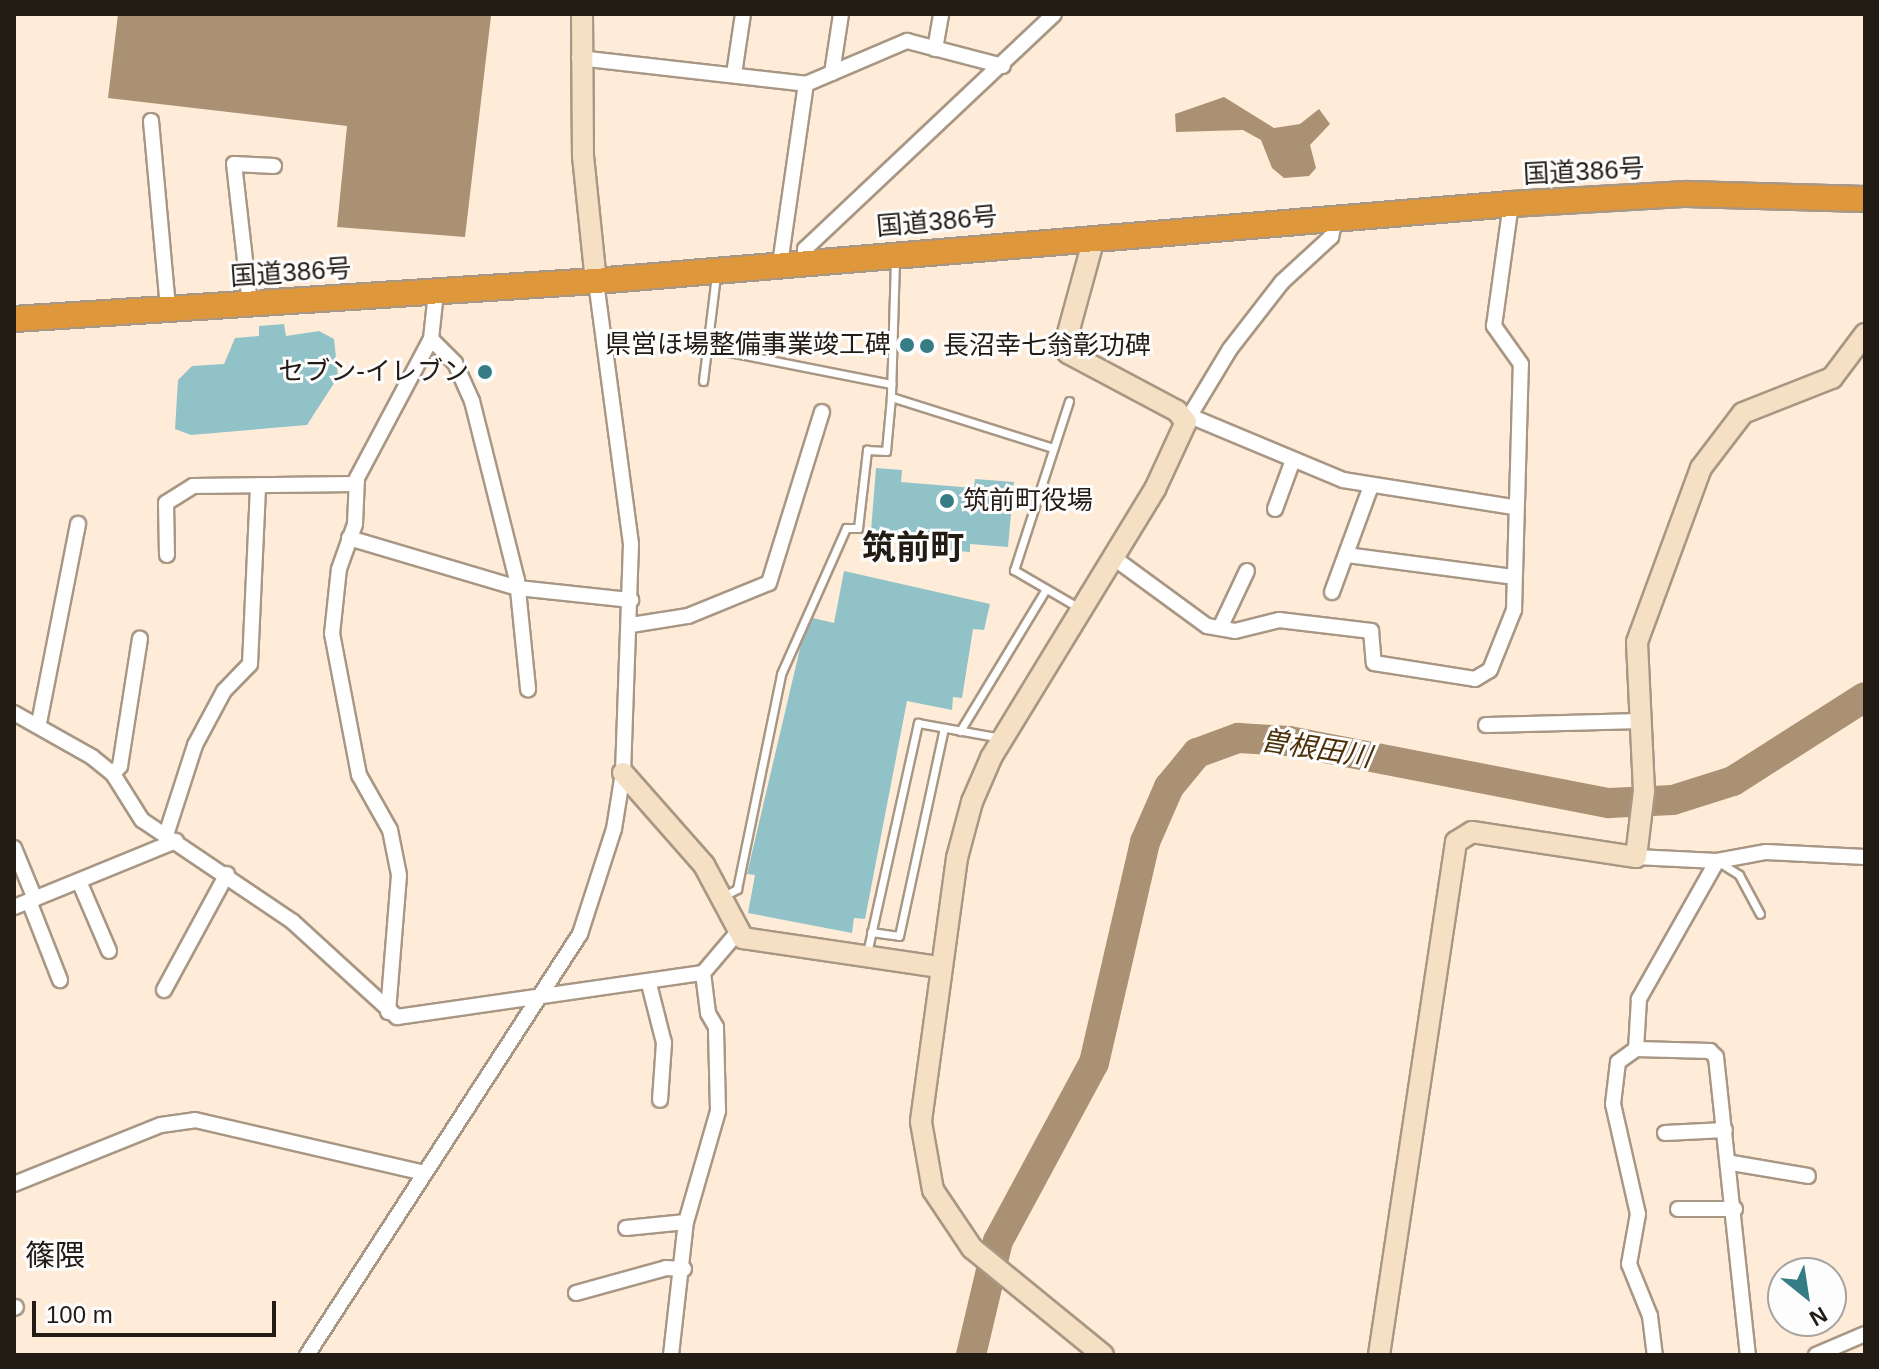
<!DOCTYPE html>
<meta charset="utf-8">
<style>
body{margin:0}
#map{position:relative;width:1879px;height:1369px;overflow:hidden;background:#ffecd8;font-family:Arial,"Noto Sans JP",sans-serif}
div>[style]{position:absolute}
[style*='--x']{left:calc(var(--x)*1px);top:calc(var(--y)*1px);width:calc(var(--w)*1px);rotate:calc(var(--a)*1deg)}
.water>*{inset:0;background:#ab9173}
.river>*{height:30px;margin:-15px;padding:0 15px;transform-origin:15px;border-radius:15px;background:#ab9173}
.building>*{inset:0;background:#91c2c8}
.roads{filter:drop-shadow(2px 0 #a89784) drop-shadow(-2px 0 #a89784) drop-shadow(0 2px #a89784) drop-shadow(0 -2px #a89784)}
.lane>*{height:7px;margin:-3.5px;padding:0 3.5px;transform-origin:3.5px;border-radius:3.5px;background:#fff}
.street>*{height:14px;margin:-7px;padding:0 7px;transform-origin:7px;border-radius:7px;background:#fff}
.secondary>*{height:20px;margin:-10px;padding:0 10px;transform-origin:10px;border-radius:10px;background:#f5e0c4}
.highway>*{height:24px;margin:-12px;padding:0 12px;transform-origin:12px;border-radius:12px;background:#de983b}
.dots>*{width:22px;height:22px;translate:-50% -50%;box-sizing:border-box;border:4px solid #fdfdfd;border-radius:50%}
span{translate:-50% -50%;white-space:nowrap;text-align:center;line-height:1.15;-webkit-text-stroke:6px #fdfdfd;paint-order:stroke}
.street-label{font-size:26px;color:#231c15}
.poi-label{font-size:26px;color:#231c15}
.right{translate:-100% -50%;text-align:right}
.left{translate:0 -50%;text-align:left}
.water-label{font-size:28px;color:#4c3008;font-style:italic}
.quarter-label{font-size:30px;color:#231c15}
.district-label{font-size:34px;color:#231c15;font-weight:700}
.frame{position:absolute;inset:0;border:16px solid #231c15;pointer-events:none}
.north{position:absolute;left:1767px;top:1257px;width:80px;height:80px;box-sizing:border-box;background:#fdfdfd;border:2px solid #a6a3a0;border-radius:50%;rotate:150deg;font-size:22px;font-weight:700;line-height:32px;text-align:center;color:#231c15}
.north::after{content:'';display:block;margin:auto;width:28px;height:36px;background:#357c85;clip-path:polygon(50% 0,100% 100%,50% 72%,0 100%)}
.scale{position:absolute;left:32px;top:1301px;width:244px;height:36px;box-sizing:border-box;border:4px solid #231c15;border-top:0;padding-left:10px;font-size:24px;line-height:28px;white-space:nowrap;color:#231c15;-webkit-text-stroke:6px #fdfdfd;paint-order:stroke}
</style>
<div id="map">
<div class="water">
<div style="clip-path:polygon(118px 14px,491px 16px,465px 237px,337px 227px,347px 126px,108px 98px)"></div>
<div style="clip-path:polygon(1224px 97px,1274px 128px,1300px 124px,1319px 109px,1330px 124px,1310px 145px,1316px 168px,1309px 176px,1284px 178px,1272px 168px,1261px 140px,1243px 130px,1176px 132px,1175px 114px)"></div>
</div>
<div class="river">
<div style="--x:971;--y:1355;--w:117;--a:-76.7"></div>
<div style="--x:998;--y:1241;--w:202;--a:-61.7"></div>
<div style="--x:1094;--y:1063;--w:227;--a:-77"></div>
<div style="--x:1145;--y:842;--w:60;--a:-66.4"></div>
<div style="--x:1169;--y:787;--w:44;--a:-50.5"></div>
<div style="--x:1197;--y:753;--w:44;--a:-20.1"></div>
<div style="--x:1238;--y:738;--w:51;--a:3.4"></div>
<div style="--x:1289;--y:741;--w:326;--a:11"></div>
<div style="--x:1609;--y:803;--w:64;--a:-2.7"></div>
<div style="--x:1673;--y:800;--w:63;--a:-17.6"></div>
<div style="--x:1733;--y:781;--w:156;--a:-32.5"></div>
</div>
<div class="building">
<div style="clip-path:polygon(284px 324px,286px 336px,319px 331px,334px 339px,338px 377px,307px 425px,191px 435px,175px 429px,178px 380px,192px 366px,224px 364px,235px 338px,259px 336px,259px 326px)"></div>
<div style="clip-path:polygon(876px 468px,902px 470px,901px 482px,974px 488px,975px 479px,1014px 482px,1008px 547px,970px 544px,970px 552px,899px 546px,901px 534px,871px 531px)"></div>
<div style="clip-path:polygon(844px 571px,990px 604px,984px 630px,973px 629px,962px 698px,953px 697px,952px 710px,907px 701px,865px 919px,854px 918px,852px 933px,748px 913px,755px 875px,747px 874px,801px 644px,813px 618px,834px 623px)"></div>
</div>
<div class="roads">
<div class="lane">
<div style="--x:895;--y:260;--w:137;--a:91.7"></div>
<div style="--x:891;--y:397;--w:170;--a:17.5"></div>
<div style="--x:709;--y:348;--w:186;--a:11.2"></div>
<div style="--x:703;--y:381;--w:107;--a:-83"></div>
<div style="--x:1069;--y:401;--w:178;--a:108"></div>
<div style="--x:1014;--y:570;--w:78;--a:30.2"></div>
<div style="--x:960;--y:731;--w:166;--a:-58.8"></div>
<div style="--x:1717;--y:861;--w:26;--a:32"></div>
<div style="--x:1739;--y:875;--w:44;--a:61.7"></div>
<div style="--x:724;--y:896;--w:15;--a:-28"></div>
<div style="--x:737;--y:889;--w:219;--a:-78.4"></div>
<div style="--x:781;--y:674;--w:160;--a:-66"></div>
<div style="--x:846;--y:528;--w:12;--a:0"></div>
<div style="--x:858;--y:528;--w:79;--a:-83.4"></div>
<div style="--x:867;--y:450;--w:19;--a:3"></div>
<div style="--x:886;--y:451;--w:54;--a:-84.7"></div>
<div style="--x:871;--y:932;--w:28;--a:8"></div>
<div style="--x:899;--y:936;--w:213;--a:-77.8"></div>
<div style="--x:867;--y:953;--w:236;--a:-77.5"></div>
<div style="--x:918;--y:723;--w:84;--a:10.2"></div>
</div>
<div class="street">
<div style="--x:935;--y:49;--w:36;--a:-80"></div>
<div style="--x:579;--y:58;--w:228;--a:6.5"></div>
<div style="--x:806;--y:84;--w:110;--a:-23.1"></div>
<div style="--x:907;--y:41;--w:99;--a:14.6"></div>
<div style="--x:832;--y:73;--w:60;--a:-81.3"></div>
<div style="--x:734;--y:74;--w:61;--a:-81.5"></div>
<div style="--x:151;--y:121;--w:189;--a:84.8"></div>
<div style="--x:805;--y:261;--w:12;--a:-90"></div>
<div style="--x:805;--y:249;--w:342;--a:-43.3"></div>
<div style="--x:780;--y:264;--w:182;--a:-81.8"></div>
<div style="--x:250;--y:304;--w:141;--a:-96.5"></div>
<div style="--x:234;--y:164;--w:40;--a:2.9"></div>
<div style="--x:431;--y:339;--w:34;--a:45"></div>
<div style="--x:455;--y:363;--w:42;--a:65.9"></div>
<div style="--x:472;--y:401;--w:185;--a:75.9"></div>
<div style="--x:517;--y:580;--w:110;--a:84.2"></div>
<div style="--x:1190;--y:416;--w:166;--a:22.7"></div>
<div style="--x:1343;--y:480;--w:173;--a:9"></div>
<div style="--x:1186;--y:422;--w:85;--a:-58.9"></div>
<div style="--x:1230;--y:349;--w:85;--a:-52.2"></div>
<div style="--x:1282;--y:282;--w:67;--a:-42.6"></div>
<div style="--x:1331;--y:237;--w:18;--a:-77"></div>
<div style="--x:1275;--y:509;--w:52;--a:-69.8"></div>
<div style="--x:349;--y:538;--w:176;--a:16.5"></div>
<div style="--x:518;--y:588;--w:114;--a:6.1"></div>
<div style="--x:167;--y:555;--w:52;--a:-91.1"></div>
<div style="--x:166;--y:503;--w:32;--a:-32"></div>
<div style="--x:193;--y:486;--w:162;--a:-0.7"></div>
<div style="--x:1347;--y:555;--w:168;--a:7.5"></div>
<div style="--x:1114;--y:558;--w:115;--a:36.2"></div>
<div style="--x:1207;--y:626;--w:28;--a:10"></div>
<div style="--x:1235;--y:631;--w:45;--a:-14"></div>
<div style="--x:1279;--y:620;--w:93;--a:6.8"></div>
<div style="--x:1371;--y:631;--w:32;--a:85"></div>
<div style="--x:1374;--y:663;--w:102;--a:9"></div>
<div style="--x:1475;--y:679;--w:17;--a:-31"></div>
<div style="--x:1490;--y:670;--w:65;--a:-68.2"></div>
<div style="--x:1514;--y:610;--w:246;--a:-88.4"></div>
<div style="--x:1521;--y:364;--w:47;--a:-125.4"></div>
<div style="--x:1494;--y:326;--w:123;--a:-82.1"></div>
<div style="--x:1332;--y:592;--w:113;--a:-69.8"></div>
<div style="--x:631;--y:625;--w:58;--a:-9"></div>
<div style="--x:688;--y:616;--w:87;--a:-22.2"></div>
<div style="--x:769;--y:583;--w:179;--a:-72.8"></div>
<div style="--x:1220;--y:628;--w:63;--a:-64.7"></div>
<div style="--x:14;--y:713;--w:90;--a:29.4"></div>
<div style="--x:92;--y:757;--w:27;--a:39"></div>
<div style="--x:113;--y:774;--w:54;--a:57.8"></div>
<div style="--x:142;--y:820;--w:182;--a:34"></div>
<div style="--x:293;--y:922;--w:141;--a:42.4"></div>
<div style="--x:397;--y:1017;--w:309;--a:-8.2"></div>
<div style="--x:39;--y:723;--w:203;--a:-78.9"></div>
<div style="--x:1486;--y:725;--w:157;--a:-1.5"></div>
<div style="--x:113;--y:774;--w:11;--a:-49"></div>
<div style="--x:120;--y:766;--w:129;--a:-81.1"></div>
<div style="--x:166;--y:835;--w:95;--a:-72.1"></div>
<div style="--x:195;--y:745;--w:61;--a:-61.8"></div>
<div style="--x:224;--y:691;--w:37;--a:-46"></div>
<div style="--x:250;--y:664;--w:179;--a:-87.4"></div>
<div style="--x:14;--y:848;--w:55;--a:67.6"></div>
<div style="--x:1636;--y:857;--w:81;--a:2.8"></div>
<div style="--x:1717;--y:861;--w:50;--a:-10.4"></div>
<div style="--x:1766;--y:852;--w:99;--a:2.9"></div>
<div style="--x:1717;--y:861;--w:159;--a:119.5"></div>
<div style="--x:1639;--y:999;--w:50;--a:93.4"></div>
<div style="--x:1636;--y:1049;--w:74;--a:1.5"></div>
<div style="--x:1710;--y:1051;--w:8;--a:45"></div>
<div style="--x:1716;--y:1057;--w:300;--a:83.9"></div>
<div style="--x:79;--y:881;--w:76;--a:66.8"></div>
<div style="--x:29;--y:901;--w:85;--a:68.6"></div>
<div style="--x:14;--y:907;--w:175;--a:-22.2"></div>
<div style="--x:649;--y:984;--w:61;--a:75.7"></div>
<div style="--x:664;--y:1043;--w:57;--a:94"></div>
<div style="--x:164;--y:990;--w:132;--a:-61.5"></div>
<div style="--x:388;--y:1012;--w:137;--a:-85.4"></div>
<div style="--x:399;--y:875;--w:46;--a:-101.3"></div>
<div style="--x:390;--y:830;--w:63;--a:-119.4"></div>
<div style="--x:359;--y:775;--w:144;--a:-100.8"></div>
<div style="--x:332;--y:634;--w:65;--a:-83.9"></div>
<div style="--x:339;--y:569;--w:48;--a:-70.4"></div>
<div style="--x:355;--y:524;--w:46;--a:-87.5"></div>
<div style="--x:357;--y:478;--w:157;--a:-62"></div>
<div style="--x:431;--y:339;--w:47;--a:-83.9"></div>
<div style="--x:1636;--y:1049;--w:22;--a:144"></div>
<div style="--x:1618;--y:1062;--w:42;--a:96.8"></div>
<div style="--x:1613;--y:1104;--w:113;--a:77.2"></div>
<div style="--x:1638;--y:1214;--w:51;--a:100.2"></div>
<div style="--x:1629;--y:1264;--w:56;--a:68"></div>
<div style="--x:1650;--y:1316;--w:39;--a:83"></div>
<div style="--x:1665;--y:1133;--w:60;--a:-2.9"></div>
<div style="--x:1732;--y:1163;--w:77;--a:9.7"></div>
<div style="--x:14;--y:1184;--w:158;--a:-21.9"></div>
<div style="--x:161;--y:1125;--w:34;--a:-8"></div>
<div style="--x:195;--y:1120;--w:236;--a:13"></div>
<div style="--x:1678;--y:1209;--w:57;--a:0"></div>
<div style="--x:626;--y:1228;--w:60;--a:-5.7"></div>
<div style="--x:576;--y:1293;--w:93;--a:-15.5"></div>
<div style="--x:666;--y:1268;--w:18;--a:3"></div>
<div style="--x:14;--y:1308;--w:2;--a:-27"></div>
<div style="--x:307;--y:1355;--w:502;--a:-57.04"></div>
<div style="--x:580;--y:934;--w:110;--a:-72.1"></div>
<div style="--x:614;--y:829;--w:57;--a:-80.9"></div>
<div style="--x:623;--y:773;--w:229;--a:-88"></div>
<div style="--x:631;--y:544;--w:265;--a:-97.6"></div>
<div style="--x:671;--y:1355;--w:134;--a:-83.6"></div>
<div style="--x:686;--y:1222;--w:116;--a:-73.9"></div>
<div style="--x:718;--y:1111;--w:84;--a:-91.4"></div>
<div style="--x:716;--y:1027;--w:16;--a:-120"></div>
<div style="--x:708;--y:1013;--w:40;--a:-97.1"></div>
<div style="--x:703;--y:973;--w:52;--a:-49.6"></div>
<div style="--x:1816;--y:1355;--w:53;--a:-23.2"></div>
</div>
<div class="secondary">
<div style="--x:582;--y:14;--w:142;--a:89.6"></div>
<div style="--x:583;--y:156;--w:126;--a:84.1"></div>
<div style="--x:1094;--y:238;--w:110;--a:105.3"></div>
<div style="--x:1065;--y:344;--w:9;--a:72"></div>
<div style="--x:1068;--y:353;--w:123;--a:28"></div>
<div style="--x:1177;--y:411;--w:14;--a:51"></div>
<div style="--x:1186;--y:422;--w:74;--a:114.8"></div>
<div style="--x:1155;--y:489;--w:315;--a:121.4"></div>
<div style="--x:991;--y:758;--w:48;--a:113.4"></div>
<div style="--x:972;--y:802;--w:58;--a:105"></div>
<div style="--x:957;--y:858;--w:266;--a:97.8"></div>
<div style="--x:921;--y:1122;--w:69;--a:80"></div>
<div style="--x:933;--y:1190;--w:70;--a:56.1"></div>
<div style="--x:972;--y:1248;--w:169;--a:39.2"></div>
<div style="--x:623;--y:773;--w:123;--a:48.6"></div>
<div style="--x:704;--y:865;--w:83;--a:61.9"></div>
<div style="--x:743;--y:938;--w:199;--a:8.4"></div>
<div style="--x:1379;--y:1355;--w:519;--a:-81.46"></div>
<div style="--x:1456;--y:842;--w:19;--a:-32"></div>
<div style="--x:1472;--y:832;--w:166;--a:8.7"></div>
<div style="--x:1636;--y:857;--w:66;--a:-83.1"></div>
<div style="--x:1644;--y:791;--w:149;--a:-92.7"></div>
<div style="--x:1637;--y:642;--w:185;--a:-69.8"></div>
<div style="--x:1701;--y:468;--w:69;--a:-52.6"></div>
<div style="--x:1743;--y:413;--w:96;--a:-21.5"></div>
<div style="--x:1832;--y:378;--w:55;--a:-53.1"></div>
</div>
<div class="highway">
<div style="--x:14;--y:319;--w:583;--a:-3.74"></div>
<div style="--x:596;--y:281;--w:918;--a:-4.81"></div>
<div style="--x:1511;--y:204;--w:176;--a:-3.3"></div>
<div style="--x:1687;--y:194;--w:178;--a:1.6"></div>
</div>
</div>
<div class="dots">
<div style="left:907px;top:345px;background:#357c85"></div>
<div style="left:927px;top:346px;background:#357c85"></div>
<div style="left:485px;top:372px;background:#357c85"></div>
<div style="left:947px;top:501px;background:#357c85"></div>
</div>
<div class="street-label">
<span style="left:1584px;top:172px;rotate:-3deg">国道386号</span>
<span style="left:937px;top:222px;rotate:-5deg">国道386号</span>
<span style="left:291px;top:273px;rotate:-4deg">国道386号</span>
</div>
<div class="poi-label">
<span class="right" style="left:891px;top:345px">県営ほ場整備事業竣工碑</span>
<span class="left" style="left:943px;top:346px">長沼幸七翁彰功碑</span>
<span class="right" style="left:469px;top:372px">セブン-イレブン</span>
<span class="left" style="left:963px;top:501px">筑前町役場</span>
</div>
<div class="water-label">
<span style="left:1316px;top:749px;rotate:9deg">曽根田川</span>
</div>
<div class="quarter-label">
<span style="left:55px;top:1256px">篠隈</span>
</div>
<div class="district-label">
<span style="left:913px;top:548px">筑前町</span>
</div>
<div class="frame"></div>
<div class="north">N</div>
<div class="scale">100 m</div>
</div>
